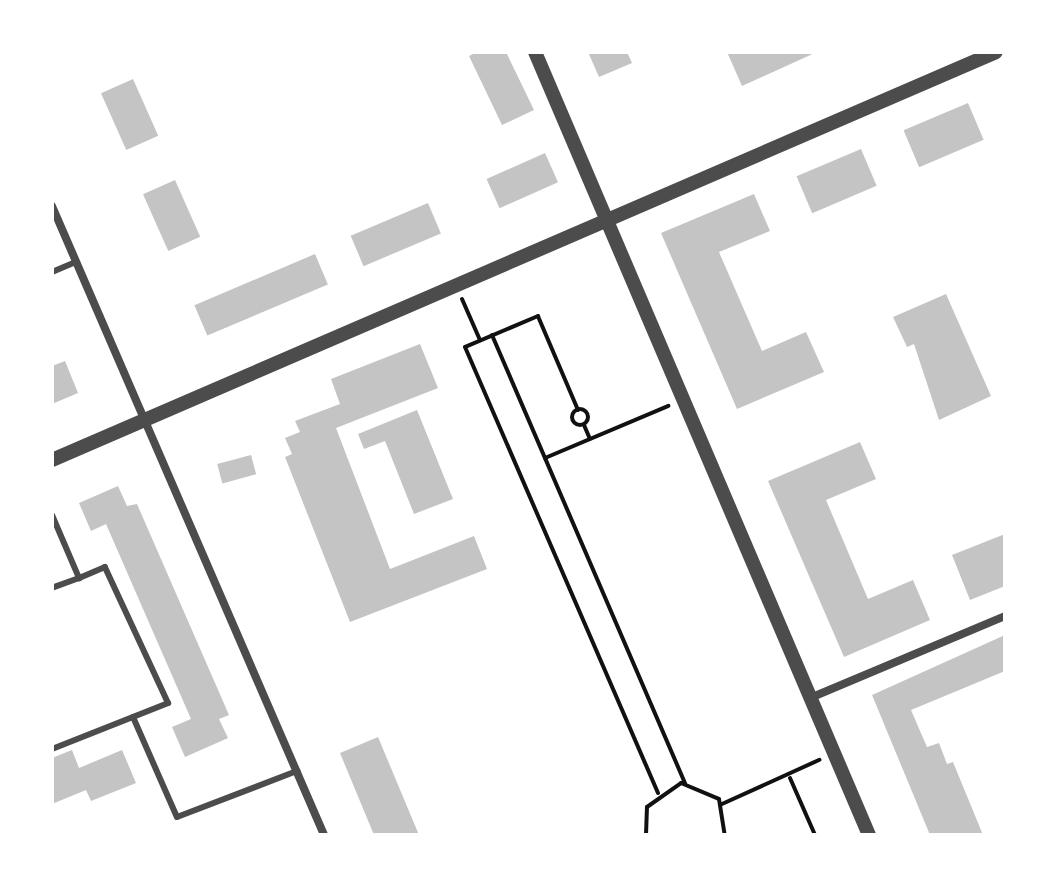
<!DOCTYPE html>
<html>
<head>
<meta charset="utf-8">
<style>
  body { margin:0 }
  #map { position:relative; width:1057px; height:887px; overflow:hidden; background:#fff; font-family:"Roboto Serif",serif }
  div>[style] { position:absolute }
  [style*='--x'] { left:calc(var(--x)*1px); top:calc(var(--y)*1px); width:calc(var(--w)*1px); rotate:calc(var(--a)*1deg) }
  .building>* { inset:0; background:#c4c4c4; transform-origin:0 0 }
  .path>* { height:4px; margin:-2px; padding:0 2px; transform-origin:2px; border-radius:2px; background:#111 }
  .path>.ring { margin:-2px; padding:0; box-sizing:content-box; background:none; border:4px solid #111; border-radius:50% }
  .service>* { height:6px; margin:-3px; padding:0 3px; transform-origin:3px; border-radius:3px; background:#4c4c4c }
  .minor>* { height:8px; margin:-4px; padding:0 4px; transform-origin:4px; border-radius:4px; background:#4c4c4c }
  .tertiary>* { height:14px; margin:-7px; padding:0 7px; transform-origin:7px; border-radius:7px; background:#4c4c4c }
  span { translate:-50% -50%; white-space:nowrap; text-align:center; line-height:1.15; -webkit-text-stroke:8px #fff; paint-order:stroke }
  .frame { position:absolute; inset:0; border:54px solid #fff; pointer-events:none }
</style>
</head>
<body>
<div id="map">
  <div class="building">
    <i style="clip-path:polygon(477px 52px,506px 52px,534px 110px,502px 125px,469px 56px)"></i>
    <i style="clip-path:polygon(588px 52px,627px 52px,632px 63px,599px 77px)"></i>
    <i style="clip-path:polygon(727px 52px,817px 52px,742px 86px)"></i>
    <i style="left:133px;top:79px;width:62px;height:35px;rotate:66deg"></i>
    <i style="left:968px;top:103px;width:40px;height:70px;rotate:67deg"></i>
    <i style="left:861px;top:149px;width:40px;height:70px;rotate:67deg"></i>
    <i style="left:545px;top:153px;width:32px;height:64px;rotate:66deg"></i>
    <i style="left:175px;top:180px;width:62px;height:35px;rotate:66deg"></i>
    <i style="clip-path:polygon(754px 194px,770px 231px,719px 252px,762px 351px,806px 332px,824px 372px,737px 409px,661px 233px)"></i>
    <i style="left:428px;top:203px;width:33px;height:84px;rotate:67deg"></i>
    <i style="left:315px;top:254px;width:33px;height:131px;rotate:67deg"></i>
    <i style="clip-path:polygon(946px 294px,991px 396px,939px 420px,914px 344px,907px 347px,893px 317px)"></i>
    <i style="clip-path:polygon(420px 344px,438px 388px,336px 428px,390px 569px,474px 536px,487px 569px,350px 622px,285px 457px,292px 454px,285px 438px,300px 432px,295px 421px,340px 404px,331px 379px)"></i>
    <i style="clip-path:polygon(65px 361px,78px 393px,52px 404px,52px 366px)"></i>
    <i style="clip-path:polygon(417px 410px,453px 499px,414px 514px,385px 441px,364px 449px,358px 434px)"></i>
    <i style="clip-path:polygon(860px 442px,876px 479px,826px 500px,868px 599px,913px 580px,930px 620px,844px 657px,768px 481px)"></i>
    <i style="left:251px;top:455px;width:20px;height:35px;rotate:75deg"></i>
    <i style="clip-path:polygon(118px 486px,127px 506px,137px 504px,229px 715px,219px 719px,228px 738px,185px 757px,172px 727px,191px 719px,106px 524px,91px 531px,79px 503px)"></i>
    <i style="clip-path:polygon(1005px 534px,1005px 586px,970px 600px,952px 555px)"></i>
    <i style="clip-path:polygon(1005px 635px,1005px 671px,911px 710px,927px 747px,939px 743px,947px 764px,953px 762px,983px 835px,930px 835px,872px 695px)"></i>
    <i style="clip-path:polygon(378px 737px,419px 835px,374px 835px,340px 753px)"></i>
    <i style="clip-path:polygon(72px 750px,79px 768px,122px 750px,136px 783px,91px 801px,86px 790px,52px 804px,52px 758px)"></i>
  </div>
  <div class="path">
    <i style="--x:462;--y:299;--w:45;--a:66.3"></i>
    <i style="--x:492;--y:335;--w:488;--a:66.7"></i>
    <i class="ring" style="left:572px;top:409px;width:12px;height:12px"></i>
    <i style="--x:578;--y:410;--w:102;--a:-113.1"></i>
    <i style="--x:538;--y:316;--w:79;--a:157"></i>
    <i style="--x:465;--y:347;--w:486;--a:66.6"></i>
    <i style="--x:584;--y:425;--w:15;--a:67"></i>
    <i style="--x:545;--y:458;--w:134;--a:-22.9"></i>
    <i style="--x:790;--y:778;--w:62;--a:66.3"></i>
    <i style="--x:722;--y:804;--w:107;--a:-24.4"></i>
    <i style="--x:646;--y:835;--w:28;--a:-88"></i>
    <i style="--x:647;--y:807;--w:42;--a:-35.2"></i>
    <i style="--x:681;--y:783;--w:41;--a:22.8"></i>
    <i style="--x:719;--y:799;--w:36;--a:81"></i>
  </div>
  <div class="service">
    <i style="--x:52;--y:272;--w:25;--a:-23"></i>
    <i style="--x:52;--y:515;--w:69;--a:66.8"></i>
    <i style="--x:79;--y:578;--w:29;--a:160"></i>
    <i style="--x:133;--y:717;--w:109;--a:66.3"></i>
    <i style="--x:177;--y:817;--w:129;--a:-21"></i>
    <i style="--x:52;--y:749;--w:125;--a:-21.6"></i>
    <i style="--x:168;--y:703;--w:150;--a:-114.9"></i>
    <i style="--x:105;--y:567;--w:28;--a:157"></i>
  </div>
  <div class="minor">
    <i style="--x:52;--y:206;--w:685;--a:66.61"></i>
    <i style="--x:810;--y:698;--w:212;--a:-22.8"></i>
  </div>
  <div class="tertiary">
    <i style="--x:535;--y:52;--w:851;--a:66.9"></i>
    <i style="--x:52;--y:460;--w:1028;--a:-23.37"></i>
  </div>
  <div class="frame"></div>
</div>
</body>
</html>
